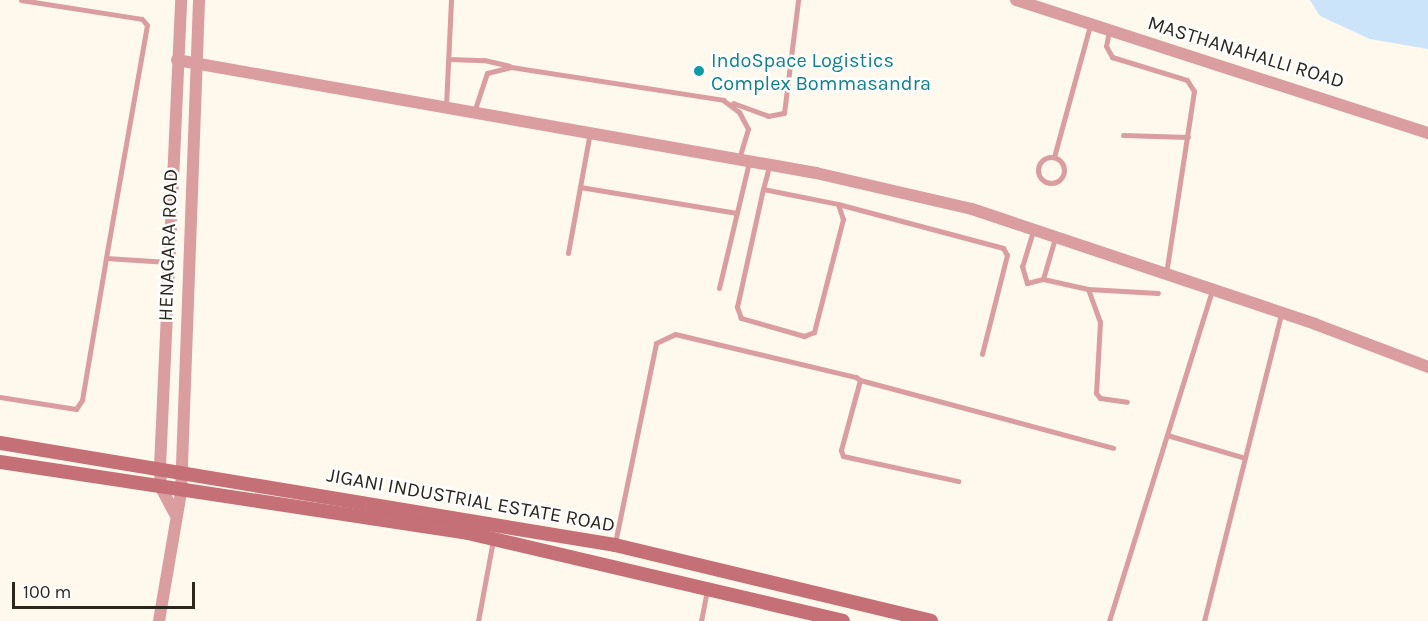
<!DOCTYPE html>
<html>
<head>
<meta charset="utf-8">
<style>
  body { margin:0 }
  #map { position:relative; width:1428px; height:621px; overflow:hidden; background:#fef8ed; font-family:Karla,sans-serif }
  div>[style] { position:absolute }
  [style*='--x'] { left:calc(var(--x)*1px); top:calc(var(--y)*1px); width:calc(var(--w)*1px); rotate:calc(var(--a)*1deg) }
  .water>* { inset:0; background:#cbe4fa }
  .service>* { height:5px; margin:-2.5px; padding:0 2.5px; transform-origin:2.5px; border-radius:2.5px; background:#da9da0 }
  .service>.ring { margin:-2.5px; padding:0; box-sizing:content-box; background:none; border:5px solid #da9da0; border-radius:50% }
  .tertiary>* { height:12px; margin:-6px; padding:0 6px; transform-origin:6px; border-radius:6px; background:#da9da0 }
  .secondary>* { height:14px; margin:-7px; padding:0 7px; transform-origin:7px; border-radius:7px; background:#c56f76 }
  .dots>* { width:16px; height:16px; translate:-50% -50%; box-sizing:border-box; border:3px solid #fff; border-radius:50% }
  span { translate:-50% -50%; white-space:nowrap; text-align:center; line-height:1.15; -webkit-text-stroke:5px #fff; paint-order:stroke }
  .street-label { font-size:20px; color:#2c271d }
  .culture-label { font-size:20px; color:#0d838f }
  .left { translate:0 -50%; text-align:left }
  .scale { position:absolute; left:12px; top:582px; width:183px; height:27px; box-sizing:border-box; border:3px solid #2c271d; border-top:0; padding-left:8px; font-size:18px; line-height:21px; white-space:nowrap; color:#2c271d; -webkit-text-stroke:4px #fff; paint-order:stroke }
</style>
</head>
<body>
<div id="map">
  <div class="water">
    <i style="clip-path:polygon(1310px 0,1428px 0,1428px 49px,1370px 39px,1320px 16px)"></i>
  </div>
  <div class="service">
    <i style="--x:21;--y:0;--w:122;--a:8.9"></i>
    <i style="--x:142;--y:19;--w:8;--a:50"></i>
    <i style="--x:147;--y:25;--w:237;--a:100"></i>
    <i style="--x:106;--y:258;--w:62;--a:3.7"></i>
    <i style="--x:1109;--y:31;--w:15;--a:101"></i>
    <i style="--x:1106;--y:46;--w:13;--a:61"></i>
    <i style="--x:1112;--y:57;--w:78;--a:17"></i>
    <i style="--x:1187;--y:80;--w:13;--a:58"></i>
    <i style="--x:1194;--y:91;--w:184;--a:98.7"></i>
    <i style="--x:449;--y:59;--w:35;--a:2"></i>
    <i style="--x:484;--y:60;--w:26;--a:13"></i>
    <i style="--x:733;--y:103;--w:37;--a:20"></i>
    <i style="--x:768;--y:116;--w:16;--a:-11"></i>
    <i style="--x:784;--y:113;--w:114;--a:-82.9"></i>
    <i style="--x:446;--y:106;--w:106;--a:-87.3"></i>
    <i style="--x:474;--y:112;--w:41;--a:-71.6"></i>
    <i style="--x:487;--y:73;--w:25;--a:-14"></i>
    <i style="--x:511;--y:67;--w:215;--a:8.8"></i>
    <i style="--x:723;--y:100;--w:20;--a:37"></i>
    <i style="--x:739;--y:112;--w:19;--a:62"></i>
    <i style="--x:748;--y:129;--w:30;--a:107"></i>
    <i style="--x:1123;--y:135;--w:65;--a:1.8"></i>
    <i style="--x:1054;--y:157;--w:137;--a:-74.7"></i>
    <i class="ring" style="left:1038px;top:157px;width:21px;height:21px"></i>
    <i style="--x:580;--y:187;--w:159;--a:9.4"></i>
    <i style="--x:763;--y:189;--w:76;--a:11.3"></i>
    <i style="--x:838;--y:204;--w:16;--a:72"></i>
    <i style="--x:843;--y:219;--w:117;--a:104.4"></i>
    <i style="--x:814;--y:332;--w:11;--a:158"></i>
    <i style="--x:804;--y:336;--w:66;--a:-164.1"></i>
    <i style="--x:741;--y:318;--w:12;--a:-110"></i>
    <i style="--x:737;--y:307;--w:121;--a:-77.6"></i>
    <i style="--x:763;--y:189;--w:16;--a:-75"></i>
    <i style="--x:767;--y:174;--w:8;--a:-76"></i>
    <i style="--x:838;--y:204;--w:171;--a:14.9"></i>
    <i style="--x:1003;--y:248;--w:8;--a:60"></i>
    <i style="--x:1007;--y:255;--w:102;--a:104.2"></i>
    <i style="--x:1033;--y:231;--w:37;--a:107"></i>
    <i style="--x:1022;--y:266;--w:18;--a:74"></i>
    <i style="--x:1027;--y:283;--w:16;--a:-14"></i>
    <i style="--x:1043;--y:279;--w:43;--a:-73.7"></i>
    <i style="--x:568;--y:253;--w:123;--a:-79.7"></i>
    <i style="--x:1043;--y:279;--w:46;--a:12.5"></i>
    <i style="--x:1088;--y:289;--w:35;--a:70"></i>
    <i style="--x:1100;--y:322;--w:71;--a:93.2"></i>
    <i style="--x:1096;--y:393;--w:6;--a:51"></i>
    <i style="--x:1100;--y:398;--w:27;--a:8"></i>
    <i style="--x:719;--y:288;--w:130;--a:-76.6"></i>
    <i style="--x:1088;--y:289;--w:70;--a:3.3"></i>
    <i style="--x:860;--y:380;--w:262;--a:15"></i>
    <i style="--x:0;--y:397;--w:77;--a:9"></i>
    <i style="--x:76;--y:409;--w:11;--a:-56"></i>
    <i style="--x:82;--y:400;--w:144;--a:-80.4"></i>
    <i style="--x:1167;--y:435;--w:81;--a:16.4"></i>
    <i style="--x:615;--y:543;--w:204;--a:-78.4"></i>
    <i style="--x:656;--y:343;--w:21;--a:-25"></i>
    <i style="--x:675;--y:334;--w:186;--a:13.4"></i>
    <i style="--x:856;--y:377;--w:5;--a:37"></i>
    <i style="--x:860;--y:380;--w:73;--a:105.2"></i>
    <i style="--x:841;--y:450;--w:6;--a:72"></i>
    <i style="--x:843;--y:456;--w:118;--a:12.3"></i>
    <i style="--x:478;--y:621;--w:82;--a:-79.5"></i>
    <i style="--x:701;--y:621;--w:31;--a:-79"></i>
    <i style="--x:1109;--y:621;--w:347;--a:-72.7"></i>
    <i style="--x:1204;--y:621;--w:317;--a:-75.9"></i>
  </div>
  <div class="tertiary">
    <i style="--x:1016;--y:0;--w:433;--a:17.9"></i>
    <i style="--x:177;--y:60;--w:649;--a:10.03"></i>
    <i style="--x:816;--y:173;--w:160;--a:13"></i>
    <i style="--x:972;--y:209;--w:362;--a:18.5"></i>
    <i style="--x:1315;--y:324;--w:121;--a:20.8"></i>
    <i style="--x:175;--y:514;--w:30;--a:-118"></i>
    <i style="--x:161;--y:488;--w:21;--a:-93"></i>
    <i style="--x:160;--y:467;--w:467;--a:-87.4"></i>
    <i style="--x:159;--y:621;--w:131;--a:-80.3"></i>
    <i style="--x:181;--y:492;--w:492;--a:-87.9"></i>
  </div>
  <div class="secondary">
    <i style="--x:0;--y:443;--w:623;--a:9.42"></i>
    <i style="--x:615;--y:545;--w:325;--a:13.5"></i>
    <i style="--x:0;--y:462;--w:473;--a:8.6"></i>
    <i style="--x:468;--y:533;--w:385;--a:13.2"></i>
  </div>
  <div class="dots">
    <i style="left:699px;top:71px;background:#0f9aa8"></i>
  </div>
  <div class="street-label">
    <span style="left:1246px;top:52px;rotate:17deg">MASTHANAHALLI ROAD</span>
    <span style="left:168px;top:245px;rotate:-88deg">HENAGARA ROAD</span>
    <span style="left:471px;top:500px;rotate:10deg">JIGANI INDUSTRIAL ESTATE ROAD</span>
  </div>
  <div class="culture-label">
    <span class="left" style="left:711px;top:72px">IndoSpace Logistics<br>Complex Bommasandra</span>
  </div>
  <div class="scale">100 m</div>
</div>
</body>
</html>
